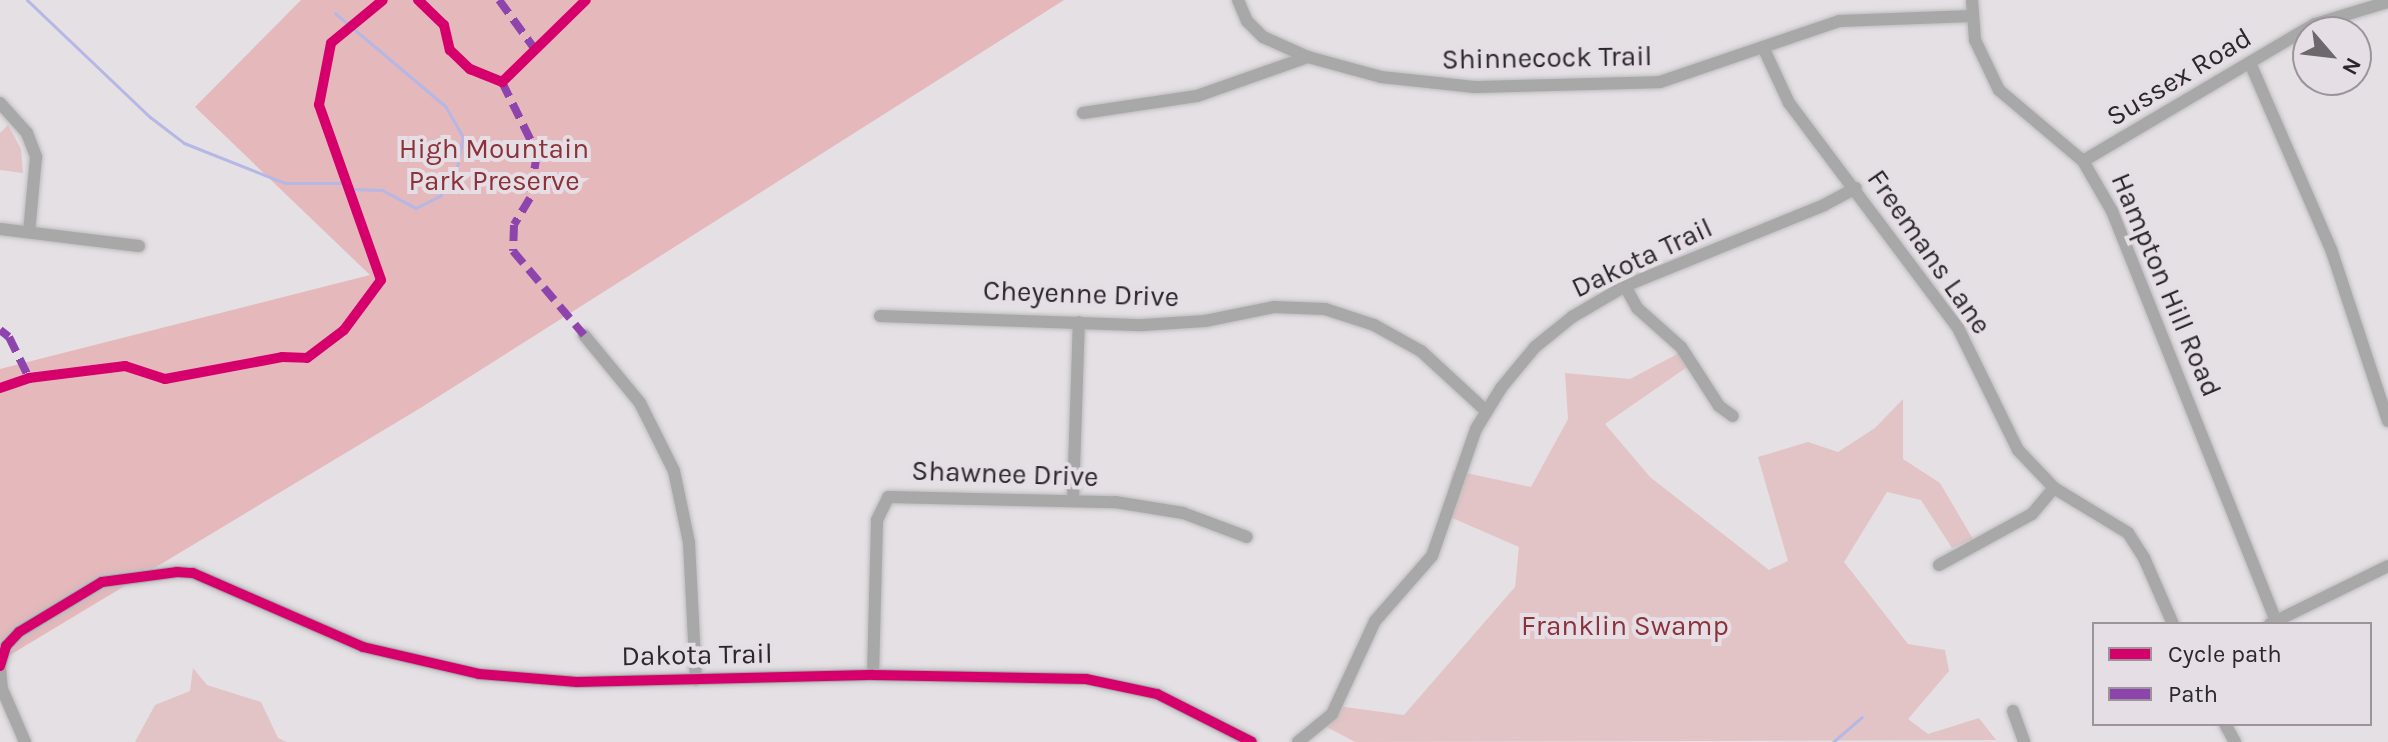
<!DOCTYPE html>
<html>
<head>
<meta charset="utf-8">
<style>
  body { margin:0 }
  #map { position:relative; width:2388px; height:742px; overflow:hidden; background:#e4e0e4; font-family:Karla,sans-serif }
  div>[style] { position:absolute }
  [style*='--x'] { left:calc(var(--x)*1px); top:calc(var(--y)*1px); width:calc(var(--w)*1px); rotate:calc(var(--a)*1deg) }
  .green>* { inset:0; background:#e3c4c6 }
  .forest>* { inset:0; background:#e5b8bb }
  .stream>* { height:3px; margin:-1.5px; padding:0 1.5px; transform-origin:1.5px; border-radius:1.5px; background:#b5b7e5 }
  .roads { filter:drop-shadow(0 0 2px #bebcbe) drop-shadow(0 0 2px #bebcbe) }
  .minor>* { height:12px; margin:-6px; padding:0 6px; transform-origin:6px; border-radius:6px; background:#a8a8a9 }
  .quiet>* { height:8px; margin-top:-4px; transform-origin:0; background:repeating-linear-gradient(90deg,#8e44ad 0 16px,transparent 0 24px) }
  .cycleway>* { height:10px; margin:-5px; padding:0 5px; transform-origin:5px; border-radius:5px; background:#d6006c }
  span { translate:-50% -50%; white-space:nowrap; text-align:center; line-height:1.15; -webkit-text-stroke:8px #e6dee5; paint-order:stroke }
  .street-label { font-size:28px; color:#2b282a }
  .park-label { font-size:28px; color:#8c323a }
  .legend { position:absolute; left:2092px; top:622px; width:280px; height:104px; box-sizing:border-box; background:#e6dee5; border:2px solid #9b959a; margin:0; padding:10px 14px; list-style:none; font-size:24px; color:#2b282a }
  .legend li { display:flex; align-items:center; gap:16px; height:40px }
  .legend b { width:40px; border:2px solid #9b959a }
  .north { position:absolute; left:2292px; top:16px; width:80px; height:80px; box-sizing:border-box; background:#e6dee5; border:2px solid #9b959a; border-radius:50%; rotate:118deg; font-size:22px; font-weight:700; line-height:32px; text-align:center; color:#2b282a }
  .north::after { content:''; display:block; margin:auto; width:28px; height:36px; background:#6c686b; clip-path:polygon(50% 0,100% 100%,50% 72%,0 100%) }
</style>
</head>
<body>
<div id="map">
  <div class="green">
    <i style="clip-path:polygon(8px 125px,21px 149px,23px 173px,0 170px,0 133px)"></i>
    <i style="clip-path:polygon(1681px 352px,1690px 365px,1605px 424px,1650px 477px,1769px 570px,1788px 561px,1758px 457px,1808px 442px,1838px 452px,1875px 428px,1903px 399px,1903px 459px,1940px 483px,1973px 539px,1952px 548px,1921px 500px,1887px 492px,1844px 562px,1908px 644px,1945px 650px,1949px 671px,1908px 719px,1928px 734px,1979px 718px,1996px 740px,1355px 742px,1323px 725px,1330px 705px,1404px 715px,1515px 587px,1519px 547px,1443px 514px,1453px 470px,1531px 487px,1568px 419px,1565px 373px,1630px 379px)"></i>
    <i style="clip-path:polygon(193px 668px,207px 685px,261px 702px,278px 738px,287px 742px,135px 742px,155px 705px,190px 691px)"></i>
  </div>
  <div class="forest">
    <i style="clip-path:polygon(301px 0,1064px 0,422px 407px,0 661px,0 369px,370px 275px,195px 107px)"></i>
  </div>
  <div class="stream">
    <i style="--x:27;--y:0;--w:170;--a:43.6"></i>
    <i style="--x:150;--y:117;--w:43;--a:37.4"></i>
    <i style="--x:184;--y:143;--w:109;--a:21.6"></i>
    <i style="--x:285;--y:183;--w:60;--a:0"></i>
    <i style="--x:345;--y:183;--w:10;--a:37"></i>
    <i style="--x:353;--y:189;--w:29;--a:2"></i>
    <i style="--x:382;--y:190;--w:38;--a:28"></i>
    <i style="--x:416;--y:208;--w:27;--a:-27"></i>
    <i style="--x:440;--y:196;--w:29;--a:-56"></i>
    <i style="--x:456;--y:172;--w:36;--a:-79"></i>
    <i style="--x:463;--y:137;--w:36;--a:-120"></i>
    <i style="--x:445;--y:106;--w:144;--a:-139.8"></i>
    <i style="--x:1833;--y:742;--w:38;--a:-41"></i>
  </div>
  <div class="roads">
    <div class="minor">
      <i style="--x:1238;--y:0;--w:23;--a:67"></i>
      <i style="--x:1247;--y:21;--w:23;--a:45"></i>
      <i style="--x:1263;--y:37;--w:49;--a:24"></i>
      <i style="--x:1308;--y:57;--w:76;--a:15.3"></i>
      <i style="--x:1381;--y:77;--w:94;--a:6.1"></i>
      <i style="--x:1474;--y:87;--w:186;--a:-1.5"></i>
      <i style="--x:1660;--y:82;--w:189;--a:-18.8"></i>
      <i style="--x:1839;--y:21;--w:133;--a:-2.2"></i>
      <i style="--x:1972;--y:0;--w:40;--a:85.7"></i>
      <i style="--x:1975;--y:40;--w:55;--a:64.4"></i>
      <i style="--x:1999;--y:90;--w:110;--a:40.2"></i>
      <i style="--x:2083;--y:161;--w:58;--a:59.9"></i>
      <i style="--x:2112;--y:211;--w:442;--a:68.2"></i>
      <i style="--x:1763;--y:47;--w:62;--a:65.1"></i>
      <i style="--x:1789;--y:103;--w:281;--a:53.1"></i>
      <i style="--x:1958;--y:328;--w:136;--a:63.8"></i>
      <i style="--x:2018;--y:450;--w:52;--a:46.5"></i>
      <i style="--x:2054;--y:488;--w:87;--a:31.3"></i>
      <i style="--x:2128;--y:533;--w:30;--a:57"></i>
      <i style="--x:2144;--y:558;--w:72;--a:66.3"></i>
      <i style="--x:2250;--y:63;--w:206;--a:66.5"></i>
      <i style="--x:2332;--y:252;--w:178;--a:71.7"></i>
      <i style="--x:0;--y:103;--w:40;--a:48"></i>
      <i style="--x:27;--y:133;--w:26;--a:69"></i>
      <i style="--x:36;--y:157;--w:75;--a:95.3"></i>
      <i style="--x:1083;--y:113;--w:115;--a:-8.5"></i>
      <i style="--x:1197;--y:96;--w:118;--a:-19.4"></i>
      <i style="--x:2083;--y:161;--w:269;--a:-30.6"></i>
      <i style="--x:2315;--y:24;--w:76;--a:-16.8"></i>
      <i style="--x:0;--y:229;--w:140;--a:7"></i>
      <i style="--x:1625;--y:286;--w:25;--a:61"></i>
      <i style="--x:1637;--y:308;--w:59;--a:41.6"></i>
      <i style="--x:1681;--y:347;--w:70;--a:57.2"></i>
      <i style="--x:1719;--y:406;--w:17;--a:36"></i>
      <i style="--x:880;--y:316;--w:263;--a:2"></i>
      <i style="--x:1143;--y:325;--w:62;--a:-3.7"></i>
      <i style="--x:1205;--y:321;--w:70;--a:-11.5"></i>
      <i style="--x:1274;--y:307;--w:51;--a:2.2"></i>
      <i style="--x:1325;--y:309;--w:52;--a:18.1"></i>
      <i style="--x:1374;--y:325;--w:54;--a:29"></i>
      <i style="--x:1421;--y:351;--w:88;--a:42.7"></i>
      <i style="--x:584;--y:335;--w:88;--a:50.5"></i>
      <i style="--x:640;--y:403;--w:76;--a:63.4"></i>
      <i style="--x:674;--y:471;--w:73;--a:78.1"></i>
      <i style="--x:689;--y:542;--w:138;--a:87.1"></i>
      <i style="--x:1073;--y:499;--w:177;--a:-88.1"></i>
      <i style="--x:1939;--y:565;--w:106;--a:-28.7"></i>
      <i style="--x:2032;--y:514;--w:34;--a:-50"></i>
      <i style="--x:2270;--y:624;--w:131;--a:-26.2"></i>
      <i style="--x:0;--y:666;--w:21;--a:-73"></i>
      <i style="--x:6;--y:646;--w:19;--a:-47"></i>
      <i style="--x:19;--y:632;--w:97;--a:-31.1"></i>
      <i style="--x:102;--y:582;--w:76;--a:-7.6"></i>
      <i style="--x:177;--y:572;--w:16;--a:4"></i>
      <i style="--x:193;--y:573;--w:185;--a:23.5"></i>
      <i style="--x:363;--y:647;--w:119;--a:13.1"></i>
      <i style="--x:479;--y:674;--w:98;--a:4.7"></i>
      <i style="--x:577;--y:682;--w:296;--a:-1.4"></i>
      <i style="--x:873;--y:675;--w:213;--a:1.1"></i>
      <i style="--x:1086;--y:679;--w:73;--a:11.9"></i>
      <i style="--x:1157;--y:694;--w:106;--a:26.8"></i>
      <i style="--x:0;--y:668;--w:21;--a:85"></i>
      <i style="--x:2;--y:689;--w:58;--a:66.5"></i>
      <i style="--x:873;--y:675;--w:155;--a:-88.5"></i>
      <i style="--x:877;--y:520;--w:25;--a:-64"></i>
      <i style="--x:888;--y:497;--w:227;--a:1.3"></i>
      <i style="--x:1115;--y:502;--w:69;--a:9.2"></i>
      <i style="--x:1183;--y:513;--w:68;--a:20.6"></i>
      <i style="--x:2013;--y:711;--w:33;--a:70"></i>
      <i style="--x:2225;--y:724;--w:21;--a:61"></i>
      <i style="--x:1298;--y:742;--w:44;--a:-39.5"></i>
      <i style="--x:1332;--y:714;--w:102;--a:-65.2"></i>
      <i style="--x:1375;--y:621;--w:86;--a:-48.8"></i>
      <i style="--x:1432;--y:556;--w:134;--a:-70.9"></i>
      <i style="--x:1476;--y:429;--w:48;--a:-58.6"></i>
      <i style="--x:1501;--y:388;--w:53;--a:-50.3"></i>
      <i style="--x:1535;--y:347;--w:48;--a:-39"></i>
      <i style="--x:1572;--y:317;--w:61;--a:-30.3"></i>
      <i style="--x:1625;--y:286;--w:215;--a:-22.1"></i>
      <i style="--x:1824;--y:205;--w:36;--a:-28"></i>
    </div>
  </div>
  <div class="quiet">
    <i style="--x:499;--y:0;--w:59;--a:53.9"></i>
    <i style="--x:502;--y:82;--w:79;--a:63.8"></i>
    <i style="--x:537;--y:153;--w:46;--a:98.8"></i>
    <i style="--x:530;--y:198;--w:31;--a:121"></i>
    <i style="--x:514;--y:225;--w:26;--a:92"></i>
    <i style="--x:513;--y:251;--w:110;--a:49.8"></i>
    <i style="--x:0;--y:330;--w:11;--a:38"></i>
    <i style="--x:9;--y:337;--w:46;--a:64"></i>
  </div>
  <div class="cycleway">
    <i style="--x:418;--y:0;--w:36;--a:44"></i>
    <i style="--x:444;--y:25;--w:26;--a:77"></i>
    <i style="--x:450;--y:50;--w:28;--a:44"></i>
    <i style="--x:470;--y:69;--w:35;--a:22"></i>
    <i style="--x:502;--y:82;--w:117;--a:-44.3"></i>
    <i style="--x:0;--y:388;--w:31;--a:-19"></i>
    <i style="--x:29;--y:378;--w:97;--a:-7.1"></i>
    <i style="--x:125;--y:366;--w:42;--a:18"></i>
    <i style="--x:165;--y:379;--w:119;--a:-10.6"></i>
    <i style="--x:282;--y:357;--w:25;--a:2"></i>
    <i style="--x:307;--y:358;--w:46;--a:-37.1"></i>
    <i style="--x:344;--y:330;--w:62;--a:-53.5"></i>
    <i style="--x:381;--y:280;--w:186;--a:-109.5"></i>
    <i style="--x:319;--y:105;--w:63;--a:-79"></i>
    <i style="--x:331;--y:43;--w:67;--a:-39.6"></i>
    <i style="--x:0;--y:666;--w:21;--a:-73"></i>
    <i style="--x:6;--y:646;--w:19;--a:-47"></i>
    <i style="--x:19;--y:632;--w:97;--a:-31.1"></i>
    <i style="--x:102;--y:582;--w:76;--a:-7.6"></i>
    <i style="--x:177;--y:572;--w:16;--a:4"></i>
    <i style="--x:193;--y:573;--w:185;--a:23.5"></i>
    <i style="--x:363;--y:647;--w:119;--a:13.1"></i>
    <i style="--x:479;--y:674;--w:98;--a:4.7"></i>
    <i style="--x:577;--y:682;--w:296;--a:-1.4"></i>
    <i style="--x:873;--y:675;--w:213;--a:1.1"></i>
    <i style="--x:1086;--y:679;--w:73;--a:11.9"></i>
    <i style="--x:1157;--y:694;--w:106;--a:26.8"></i>
  </div>
  <div class="street-label">
    <span style="left:1547px;top:58px;rotate:-1deg">Shinnecock Trail</span>
    <span style="left:2179px;top:77px;rotate:-31deg">Sussex Road</span>
    <span style="left:1929px;top:252px;rotate:55deg">Freemans Lane</span>
    <span style="left:1642px;top:258px;rotate:-25deg">Dakota Trail</span>
    <span style="left:2166px;top:285px;rotate:67deg">Hampton Hill Road</span>
    <span style="left:1081px;top:294px;rotate:2deg">Cheyenne Drive</span>
    <span style="left:1005px;top:474px;rotate:2deg">Shawnee Drive</span>
    <span style="left:697px;top:655px;rotate:-1deg">Dakota Trail</span>
  </div>
  <div class="park-label">
    <span style="left:494px;top:165px">High Mountain<br>Park Preserve</span>
    <span style="left:1625px;top:626px">Franklin Swamp</span>
  </div>
  <ul class="legend">
  <li><b style="height:10px;background:#d6006c"></b>Cycle path</li>
  <li><b style="height:10px;background:#8e44ad"></b>Path</li>
  </ul>
  <div class="north">N</div>
</div>
</body>
</html>
